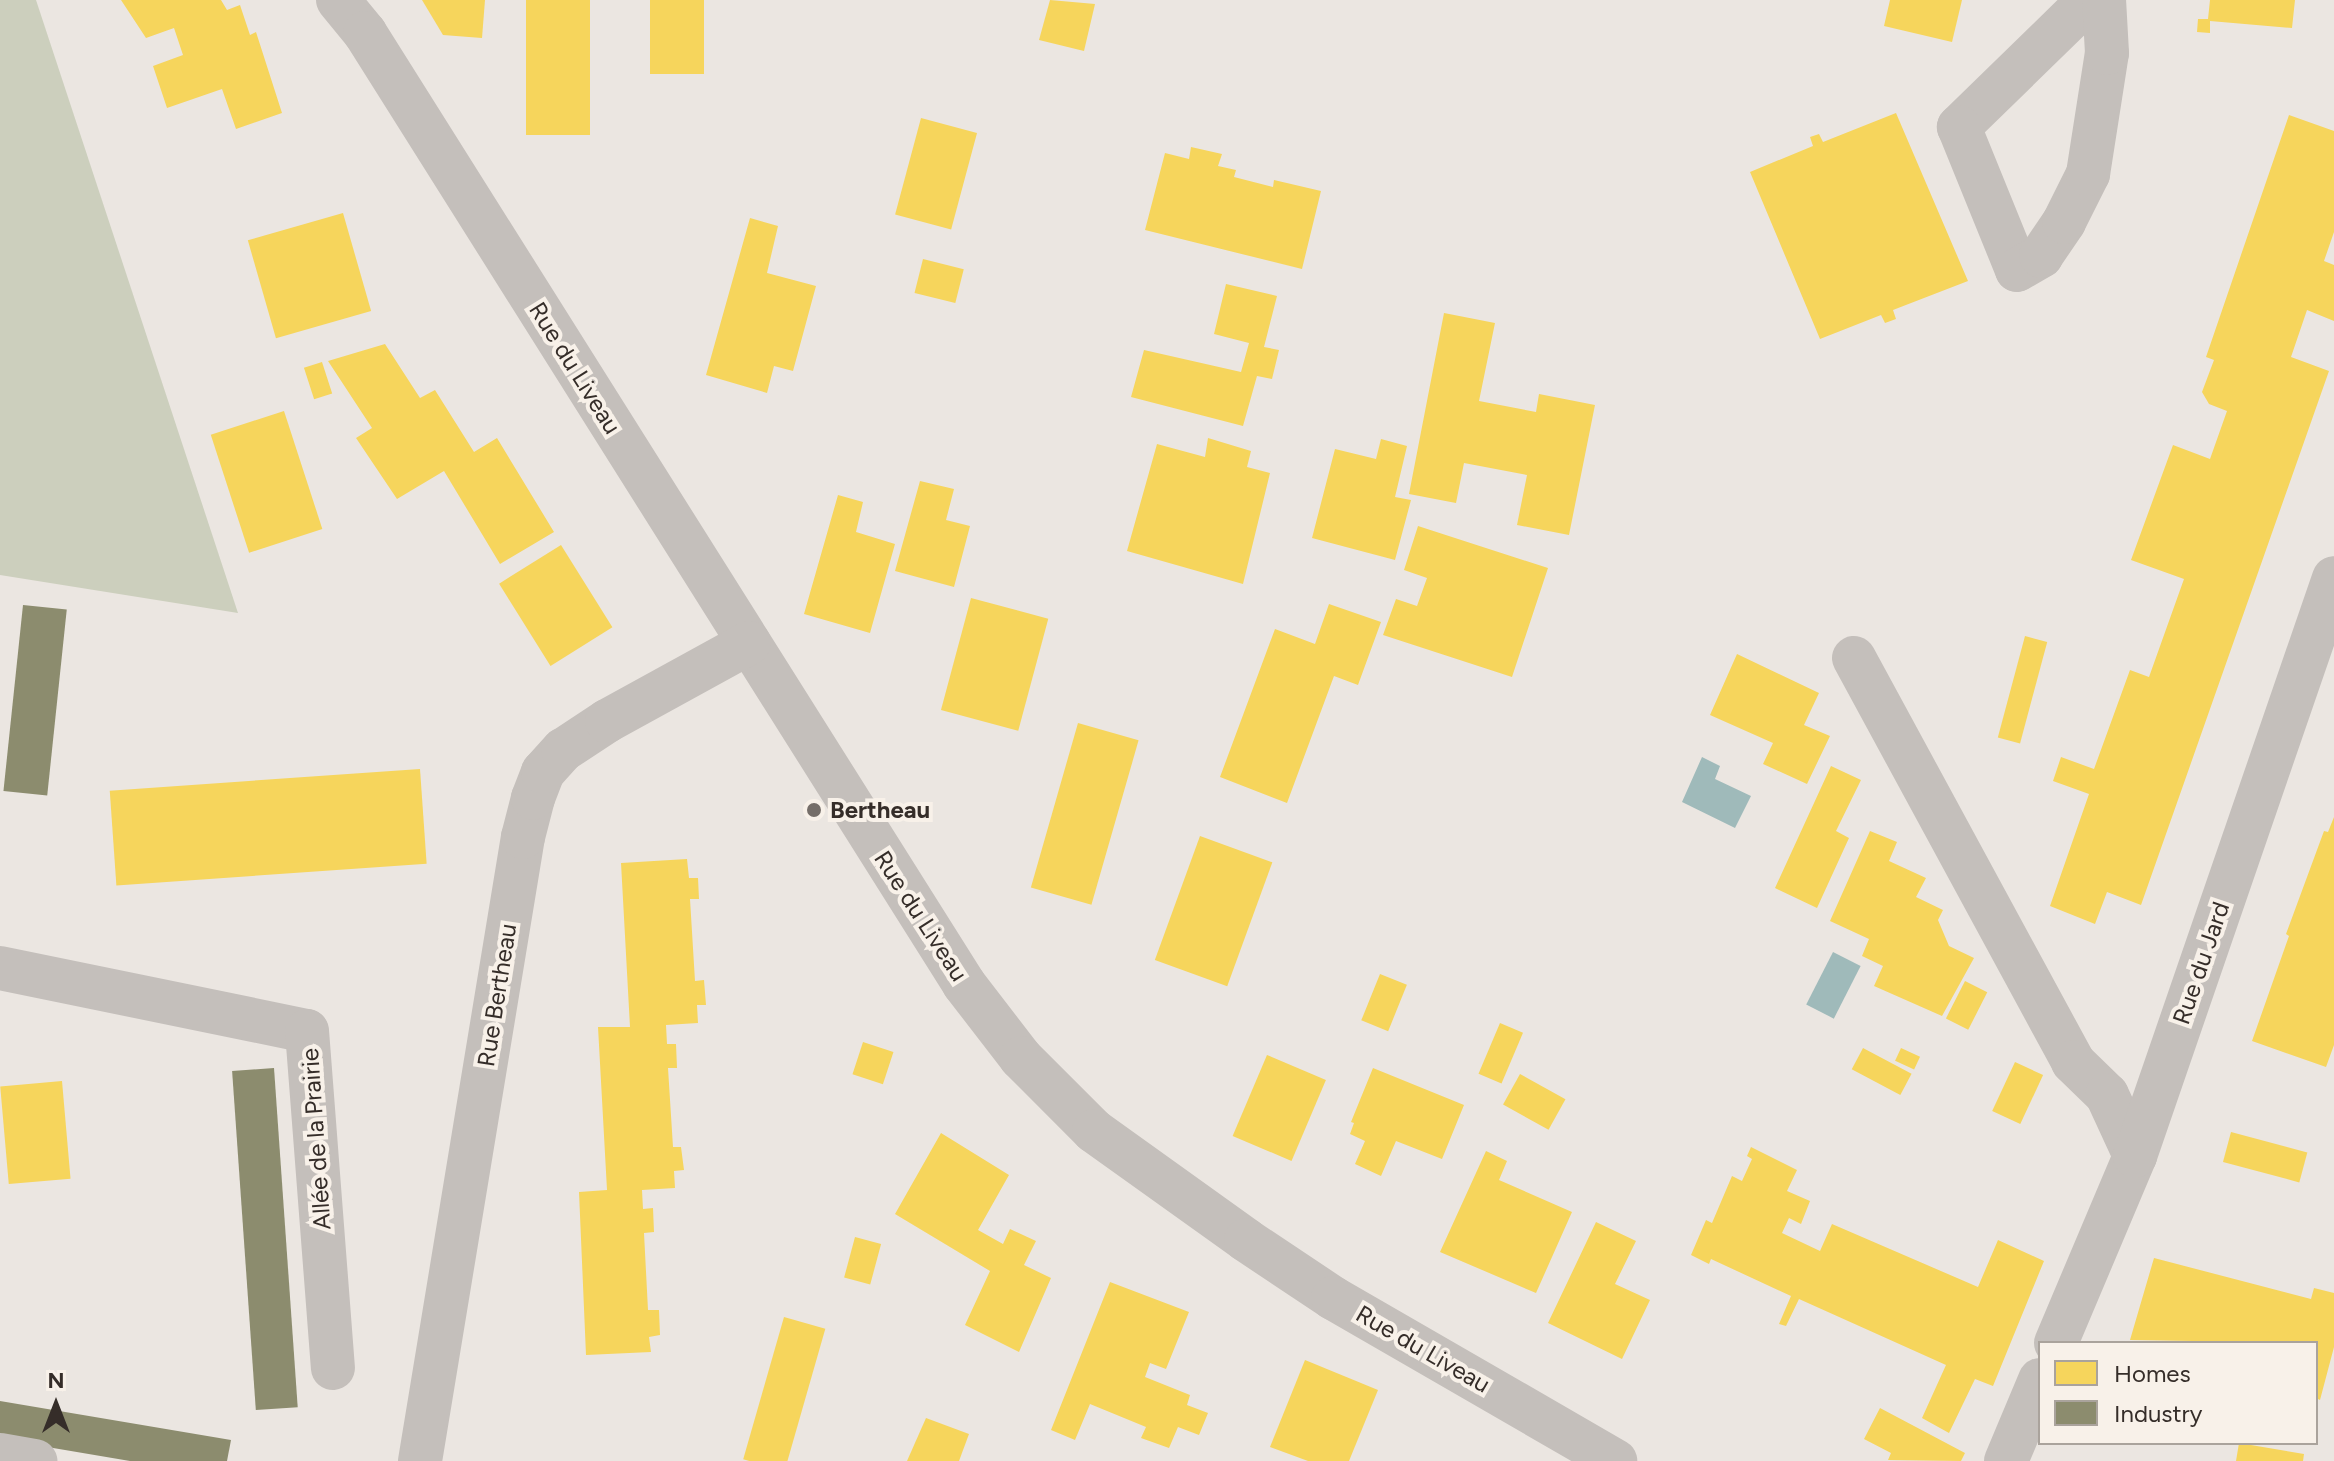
<!DOCTYPE html>
<html>
<head>
<meta charset="utf-8">
<style>
  body { margin:0 }
  #map { position:relative; width:2334px; height:1461px; overflow:hidden; background:#ebe6e1; font-family:Figtree,sans-serif }
  div>[style] { position:absolute }
  [style*='--x'] { left:calc(var(--x)*1px); top:calc(var(--y)*1px); width:calc(var(--w)*1px); rotate:calc(var(--a)*1deg) }
  .green>* { inset:0; background:#cccfbd }
  .water>* { inset:0; background:#9fbaba; transform-origin:0 0 }
  .homes>* { inset:0; background:#f6d55c; transform-origin:0 0 }
  .industry>* { inset:0; background:#8c8c6e; transform-origin:0 0 }
  .minor>* { height:44px; margin:-22px; padding:0 22px; transform-origin:22px; border-radius:22px; background:#c4bfbb }
  .dots>* { width:22px; height:22px; translate:-50% -50%; box-sizing:border-box; border:4px solid #f8f1e9; border-radius:50% }
  span { translate:-50% -50%; white-space:nowrap; text-align:center; line-height:1.15; -webkit-text-stroke:8px #f8f1e9; paint-order:stroke }
  .street-label { font-size:24px; color:#352d29 }
  .poi-label { font-size:24px; color:#352d29; font-weight:700 }
  .left { translate:0 -50%; text-align:left }
  .legend { position:absolute; left:2038px; top:1341px; width:280px; height:104px; box-sizing:border-box; background:#f8f1e9; border:2px solid #aaa39c; margin:0; padding:10px 14px; list-style:none; font-size:24px; color:#352d29 }
  .legend li { display:flex; align-items:center; gap:16px; height:40px }
  .legend b { width:40px; border:2px solid #aaa39c }
  .north { position:absolute; left:16px; top:1365px; width:80px; height:80px; -webkit-text-stroke:6px #f8f1e9; paint-order:stroke; rotate:0deg; font-size:22px; font-weight:700; line-height:32px; text-align:center; color:#352d29 }
  .north::after { content:''; display:block; margin:auto; width:28px; height:36px; background:#352d29; clip-path:polygon(50% 0,100% 100%,50% 72%,0 100%) }
</style>
</head>
<body>
<div id="map">
  <div class="green">
    <i style="clip-path:polygon(0 0,36px 0,238px 613px,0 575px)"></i>
  </div>
  <div class="water">
    <i style="clip-path:polygon(1702px 757px,1720px 766px,1715px 779px,1751px 796px,1735px 828px,1682px 802px)"></i>
    <i style="left:1833px;top:952px;width:31px;height:59px;rotate:27deg"></i>
  </div>
  <div class="homes">
    <i style="clip-path:polygon(121px 0,221px 0,227px 10px,240px 5px,250px 35px,256px 32px,282px 113px,236px 129px,222px 89px,167px 108px,153px 66px,183px 55px,174px 28px,146px 38px)"></i>
    <i style="clip-path:polygon(422px 0,485px 0,482px 38px,443px 35px)"></i>
    <i style="left:526px;top:0;width:64px;height:135px"></i>
    <i style="left:650px;top:0;width:54px;height:74px"></i>
    <i style="clip-path:polygon(1050px 0,1095px 4px,1084px 51px,1039px 40px)"></i>
    <i style="clip-path:polygon(1890px 0,1962px 0,1952px 42px,1884px 26px)"></i>
    <i style="clip-path:polygon(2210px 0,2295px 0,2292px 28px,2210px 21px,2210px 33px,2197px 32px,2198px 19px,2208px 19px)"></i>
    <i style="clip-path:polygon(1896px 113px,1968px 281px,1893px 310px,1896px 319px,1885px 323px,1881px 315px,1820px 339px,1750px 172px,1813px 146px,1810px 137px,1819px 134px,1823px 142px)"></i>
    <i style="clip-path:polygon(2289px 115px,2334px 131px,2334px 232px,2324px 261px,2334px 265px,2334px 321px,2307px 310px,2291px 357px,2329px 371px,2141px 905px,2107px 892px,2095px 924px,2050px 906px,2089px 794px,2053px 781px,2061px 757px,2094px 769px,2130px 670px,2149px 677px,2184px 579px,2131px 560px,2173px 445px,2210px 459px,2227px 411px,2209px 404px,2202px 392px,2214px 360px,2206px 357px)"></i>
    <i style="left:921px;top:118px;width:58px;height:100px;rotate:15deg"></i>
    <i style="clip-path:polygon(1191px 147px,1222px 154px,1218px 166px,1236px 170px,1234px 177px,1273px 187px,1274px 180px,1321px 191px,1302px 269px,1145px 230px,1165px 153px,1189px 159px)"></i>
    <i style="left:343px;top:213px;width:102px;height:99px;rotate:74deg"></i>
    <i style="clip-path:polygon(750px 218px,778px 226px,767px 273px,816px 286px,793px 371px,774px 366px,767px 393px,706px 375px)"></i>
    <i style="left:923px;top:259px;width:42px;height:35px;rotate:14deg"></i>
    <i style="clip-path:polygon(1226px 284px,1277px 296px,1264px 347px,1279px 350px,1272px 379px,1257px 376px,1243px 426px,1131px 397px,1144px 350px,1241px 372px,1249px 343px,1214px 334px)"></i>
    <i style="clip-path:polygon(1444px 313px,1495px 323px,1479px 401px,1536px 412px,1539px 394px,1595px 405px,1569px 535px,1517px 525px,1527px 475px,1464px 463px,1456px 503px,1409px 494px)"></i>
    <i style="clip-path:polygon(385px 344px,420px 398px,435px 390px,474px 452px,497px 438px,554px 532px,500px 564px,444px 471px,397px 499px,356px 438px,372px 428px,328px 361px)"></i>
    <i style="left:322px;top:362px;width:33px;height:19px;rotate:72deg"></i>
    <i style="left:284px;top:411px;width:124px;height:77px;rotate:72deg"></i>
    <i style="clip-path:polygon(1208px 438px,1251px 451px,1247px 467px,1270px 473px,1243px 584px,1127px 551px,1157px 444px,1205px 457px)"></i>
    <i style="clip-path:polygon(1381px 439px,1407px 446px,1395px 497px,1411px 500px,1395px 560px,1312px 538px,1335px 449px,1376px 459px)"></i>
    <i style="clip-path:polygon(920px 481px,954px 489px,946px 520px,970px 526px,954px 587px,895px 571px)"></i>
    <i style="clip-path:polygon(838px 495px,863px 502px,856px 532px,895px 544px,870px 633px,804px 614px)"></i>
    <i style="clip-path:polygon(1418px 526px,1548px 568px,1512px 677px,1383px 635px,1396px 599px,1417px 606px,1427px 578px,1404px 570px)"></i>
    <i style="left:561px;top:545px;width:97px;height:73px;rotate:58deg"></i>
    <i style="left:971px;top:598px;width:80px;height:116px;rotate:15deg"></i>
    <i style="clip-path:polygon(1329px 604px,1381px 622px,1358px 685px,1334px 676px,1287px 803px,1220px 777px,1275px 629px,1315px 644px)"></i>
    <i style="left:2025px;top:636px;width:23px;height:105px;rotate:15deg"></i>
    <i style="clip-path:polygon(1737px 654px,1819px 693px,1804px 725px,1830px 736px,1807px 784px,1763px 764px,1773px 743px,1710px 715px)"></i>
    <i style="left:1078px;top:723px;width:63px;height:171px;rotate:16deg"></i>
    <i style="clip-path:polygon(1831px 766px,1861px 780px,1836px 831px,1849px 838px,1817px 908px,1775px 888px)"></i>
    <i style="left:420px;top:769px;width:95px;height:311px;rotate:86deg"></i>
    <i style="clip-path:polygon(2334px 817px,2334px 1045px,2326px 1067px,2252px 1041px,2289px 936px,2286px 934px,2324px 831px,2328px 832px)"></i>
    <i style="clip-path:polygon(1870px 831px,1897px 842px,1889px 861px,1926px 878px,1916px 897px,1943px 910px,1938px 920px,1949px 946px,1974px 958px,1942px 1016px,1874px 986px,1883px 966px,1862px 956px,1869px 939px,1830px 921px)"></i>
    <i style="left:1200px;top:836px;width:77px;height:132px;rotate:20deg"></i>
    <i style="clip-path:polygon(687px 859px,689px 878px,698px 878px,699px 899px,690px 899px,695px 981px,704px 980px,706px 1005px,697px 1005px,698px 1023px,666px 1025px,667px 1044px,676px 1044px,677px 1068px,668px 1068px,673px 1147px,681px 1147px,684px 1170px,674px 1171px,675px 1188px,642px 1190px,643px 1209px,653px 1208px,654px 1232px,644px 1233px,648px 1310px,659px 1310px,660px 1335px,649px 1337px,651px 1352px,586px 1355px,579px 1192px,607px 1190px,598px 1027px,630px 1027px,621px 863px)"></i>
    <i style="left:1380px;top:974px;width:29px;height:50px;rotate:22deg"></i>
    <i style="left:1965px;top:981px;width:25px;height:42px;rotate:27deg"></i>
    <i style="left:1500px;top:1023px;width:25px;height:55px;rotate:23deg"></i>
    <i style="left:863px;top:1042px;width:32px;height:34px;rotate:18deg"></i>
    <i style="left:1863px;top:1048px;width:55px;height:24px;rotate:28deg"></i>
    <i style="left:1901px;top:1048px;width:21px;height:14px;rotate:25deg"></i>
    <i style="left:1267px;top:1055px;width:64px;height:88px;rotate:23deg"></i>
    <i style="left:2015px;top:1062px;width:31px;height:54px;rotate:25deg"></i>
    <i style="clip-path:polygon(1373px 1068px,1464px 1105px,1442px 1159px,1396px 1141px,1381px 1176px,1355px 1164px,1365px 1141px,1350px 1134px,1354px 1123px,1351px 1122px)"></i>
    <i style="left:1520px;top:1074px;width:52px;height:35px;rotate:29deg"></i>
    <i style="left:62px;top:1081px;width:98px;height:62px;rotate:85deg"></i>
    <i style="left:2231px;top:1132px;width:79px;height:31px;rotate:15deg"></i>
    <i style="clip-path:polygon(941px 1133px,1009px 1175px,978px 1230px,1003px 1244px,1010px 1229px,1036px 1241px,1024px 1265px,1051px 1278px,1019px 1352px,965px 1325px,990px 1271px,895px 1214px)"></i>
    <i style="clip-path:polygon(1751px 1147px,1797px 1170px,1787px 1191px,1810px 1201px,1801px 1224px,1789px 1218px,1782px 1233px,1820px 1251px,1832px 1224px,1978px 1287px,1998px 1240px,2044px 1261px,1993px 1386px,1975px 1379px,1949px 1433px,1922px 1418px,1946px 1365px,1799px 1299px,1786px 1326px,1779px 1324px,1791px 1296px,1711px 1259px,1709px 1264px,1691px 1255px,1706px 1220px,1712px 1223px,1732px 1176px,1742px 1181px,1752px 1159px,1747px 1156px)"></i>
    <i style="clip-path:polygon(1486px 1151px,1507px 1161px,1499px 1180px,1572px 1212px,1536px 1293px,1440px 1252px)"></i>
    <i style="clip-path:polygon(1596px 1222px,1636px 1241px,1615px 1284px,1650px 1300px,1622px 1359px,1548px 1323px)"></i>
    <i style="left:855px;top:1237px;width:27px;height:42px;rotate:15deg"></i>
    <i style="clip-path:polygon(2154px 1258px,2311px 1299px,2314px 1288px,2334px 1293px,2334px 1347px,2320px 1400px,2316px 1398px,2316px 1343px,2130px 1340px)"></i>
    <i style="clip-path:polygon(1110px 1282px,1189px 1312px,1166px 1369px,1150px 1363px,1145px 1377px,1190px 1395px,1187px 1405px,1208px 1413px,1199px 1435px,1178px 1427px,1169px 1448px,1141px 1438px,1146px 1427px,1090px 1404px,1075px 1440px,1051px 1430px)"></i>
    <i style="left:784px;top:1317px;width:43px;height:148px;rotate:16deg"></i>
    <i style="clip-path:polygon(1305px 1360px,1378px 1390px,1349px 1461px,1308px 1461px,1270px 1447px)"></i>
    <i style="clip-path:polygon(1880px 1408px,1965px 1453px,1961px 1461px,1888px 1460px,1891px 1453px,1864px 1439px)"></i>
    <i style="clip-path:polygon(926px 1418px,969px 1434px,959px 1461px,907px 1461px)"></i>
    <i style="clip-path:polygon(2239px 1443px,2304px 1454px,2303px 1461px,2236px 1461px)"></i>
  </div>
  <div class="industry">
    <i style="left:23px;top:605px;width:44px;height:187px;rotate:6deg"></i>
    <i style="left:274px;top:1068px;width:340px;height:42px;rotate:86deg"></i>
    <i style="clip-path:polygon(0 1401px,231px 1440px,227px 1461px,130px 1461px,0 1439px)"></i>
  </div>
  <div class="minor">
    <i style="--x:338;--y:0;--w:43;--a:50.7"></i>
    <i style="--x:365;--y:33;--w:1124;--a:57.79"></i>
    <i style="--x:964;--y:984;--w:93;--a:52.4"></i>
    <i style="--x:1021;--y:1058;--w:103;--a:45"></i>
    <i style="--x:1094;--y:1131;--w:187;--a:35.6"></i>
    <i style="--x:1246;--y:1240;--w:105;--a:33.7"></i>
    <i style="--x:1333;--y:1298;--w:326;--a:30"></i>
    <i style="--x:2089;--y:0;--w:182;--a:135.7"></i>
    <i style="--x:1959;--y:127;--w:154;--a:67.9"></i>
    <i style="--x:2017;--y:270;--w:28;--a:-30"></i>
    <i style="--x:2041;--y:256;--w:41;--a:-55.9"></i>
    <i style="--x:2064;--y:222;--w:54;--a:-63.4"></i>
    <i style="--x:2088;--y:174;--w:122;--a:-81.1"></i>
    <i style="--x:2107;--y:53;--w:53;--a:-93.2"></i>
    <i style="--x:1854;--y:658;--w:460;--a:61.5"></i>
    <i style="--x:2073;--y:1062;--w:47;--a:44.1"></i>
    <i style="--x:2107;--y:1095;--w:67;--a:65.3"></i>
    <i style="--x:0;--y:968;--w:313;--a:11.6"></i>
    <i style="--x:307;--y:1031;--w:338;--a:85.6"></i>
    <i style="--x:2056;--y:1343;--w:203;--a:-67.1"></i>
    <i style="--x:2135;--y:1156;--w:611;--a:-71"></i>
    <i style="--x:0;--y:1455;--w:36;--a:10"></i>
    <i style="--x:420;--y:1461;--w:632;--a:-80.63"></i>
    <i style="--x:523;--y:837;--w:40;--a:-75.6"></i>
    <i style="--x:533;--y:798;--w:28;--a:-69"></i>
    <i style="--x:543;--y:772;--w:30;--a:-48"></i>
    <i style="--x:563;--y:750;--w:53;--a:-33.4"></i>
    <i style="--x:607;--y:721;--w:162;--a:-28.8"></i>
    <i style="--x:2006;--y:1461;--w:88;--a:-67.2"></i>
  </div>
  <div class="dots">
    <i style="left:814px;top:810px;background:#756e69"></i>
  </div>
  <div class="street-label">
    <span style="left:575px;top:368px;rotate:58deg">Rue du Liveau</span>
    <span style="left:921px;top:916px;rotate:57deg">Rue du Liveau</span>
    <span style="left:2201px;top:963px;rotate:-71deg">Rue du Jard</span>
    <span style="left:497px;top:995px;rotate:-81deg">Rue Bertheau</span>
    <span style="left:316px;top:1139px;rotate:-94deg">Allée de la Prairie</span>
    <span style="left:1423px;top:1349px;rotate:30deg">Rue du Liveau</span>
  </div>
  <div class="poi-label">
    <span class="left" style="left:830px;top:810px">Bertheau</span>
  </div>
  <ul class="legend">
  <li><b style="height:22px;background:#f6d55c"></b>Homes</li>
  <li><b style="height:22px;background:#8c8c6e"></b>Industry</li>
  </ul>
  <div class="north">N</div>
</div>
</body>
</html>
